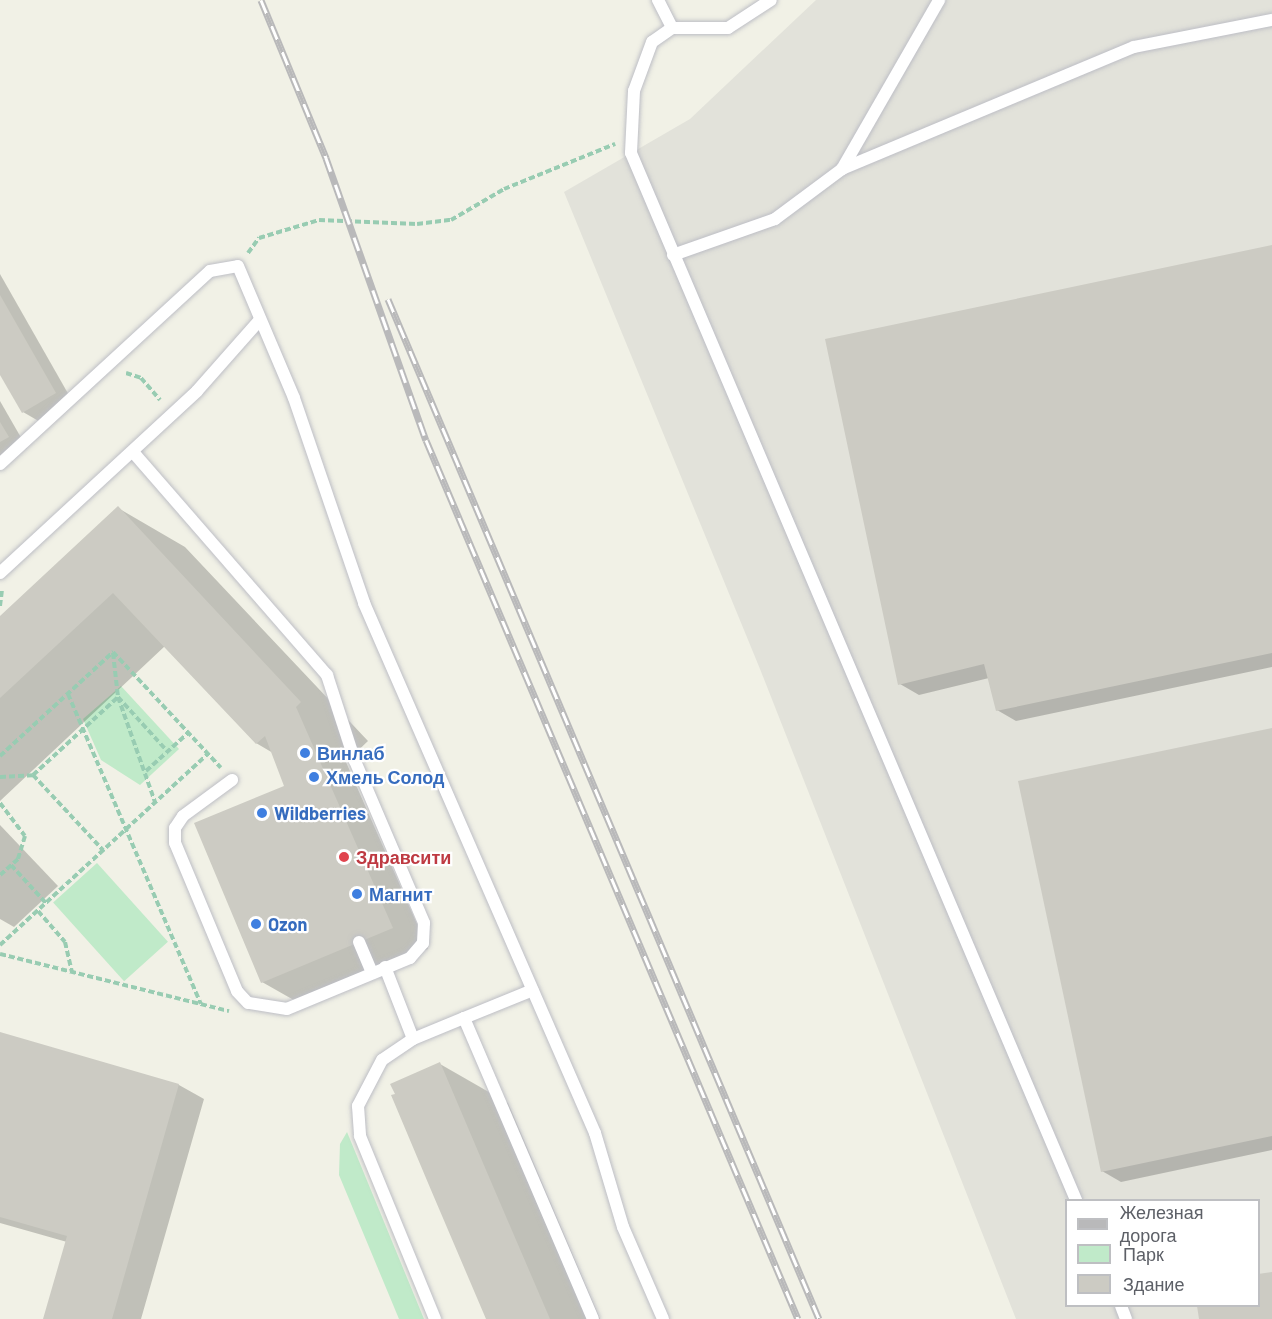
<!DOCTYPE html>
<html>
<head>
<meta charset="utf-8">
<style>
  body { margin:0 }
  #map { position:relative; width:1272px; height:1319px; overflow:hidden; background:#f1f1e6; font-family:Barlow,sans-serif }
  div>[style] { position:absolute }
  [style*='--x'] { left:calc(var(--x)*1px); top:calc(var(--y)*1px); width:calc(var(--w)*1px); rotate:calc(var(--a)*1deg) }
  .industrial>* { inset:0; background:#e2e2da }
  .green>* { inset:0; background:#c0eac9; transform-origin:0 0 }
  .shadow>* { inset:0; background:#0003 }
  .building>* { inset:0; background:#cccbc3 }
  .path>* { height:4px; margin-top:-2px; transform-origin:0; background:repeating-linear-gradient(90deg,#98ccb2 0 6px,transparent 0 9px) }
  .roads { filter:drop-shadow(0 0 2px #bdbec5) drop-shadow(0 0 2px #bdbec5) }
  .lane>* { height:12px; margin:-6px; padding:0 6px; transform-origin:6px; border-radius:6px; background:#fff }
  .rail>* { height:7px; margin-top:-3.5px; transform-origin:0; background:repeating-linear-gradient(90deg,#fff 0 14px,#b9b9ba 0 28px); box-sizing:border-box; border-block:2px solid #b9b9ba }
  .dots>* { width:16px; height:16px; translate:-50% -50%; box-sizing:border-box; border:3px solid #fff; border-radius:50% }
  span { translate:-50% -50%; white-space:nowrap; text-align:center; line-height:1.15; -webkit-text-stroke:4.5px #fff; paint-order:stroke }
  .shop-label { font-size:18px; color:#366cbe; font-weight:700 }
  .left { translate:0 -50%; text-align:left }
  .health-label { font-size:18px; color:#be3a42; font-weight:700 }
  .legend { position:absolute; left:1065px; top:1199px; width:195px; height:108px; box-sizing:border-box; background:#fff; border:2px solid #bebfc2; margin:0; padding:8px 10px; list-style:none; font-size:18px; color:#5d6067 }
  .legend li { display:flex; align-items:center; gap:12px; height:30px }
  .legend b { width:30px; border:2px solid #bebfc2 }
</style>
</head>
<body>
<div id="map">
  <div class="industrial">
    <i style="clip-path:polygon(evenodd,816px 0,1272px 0,1272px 1319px,1016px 1319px,760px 669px,564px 192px,690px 119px,816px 0,1066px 1200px,1258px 1200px,1258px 1306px,1066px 1306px,1066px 1200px)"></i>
  </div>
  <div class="green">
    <i style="clip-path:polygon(121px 686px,179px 749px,140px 785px,101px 760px,83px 719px)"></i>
    <i style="left:97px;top:863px;width:106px;height:59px;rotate:48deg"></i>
    <i style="clip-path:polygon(347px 1132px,424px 1319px,399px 1319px,339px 1175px,340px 1144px)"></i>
  </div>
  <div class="shadow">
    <i style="clip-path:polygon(1272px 247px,1272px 667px,1016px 721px,997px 710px,989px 678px,919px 695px,900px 684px)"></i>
    <i style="clip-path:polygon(0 274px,74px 404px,42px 423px,23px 412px,0 372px)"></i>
    <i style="clip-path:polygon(0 401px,27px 448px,0 463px)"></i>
    <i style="clip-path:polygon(118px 508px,185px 547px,368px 741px,346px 762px,428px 949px,299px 1003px,262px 982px,286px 787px,273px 753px,256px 743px,165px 646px,0 801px,0 619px)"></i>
    <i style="clip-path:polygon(1272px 729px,1272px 1150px,1121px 1182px,1102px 1171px)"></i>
    <i style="clip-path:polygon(0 825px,58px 886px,14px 927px,0 919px)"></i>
    <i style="clip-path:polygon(0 1034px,179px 1085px,204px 1099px,141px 1319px,45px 1319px,67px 1242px,0 1223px)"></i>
    <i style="clip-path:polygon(440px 1064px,508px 1103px,600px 1319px,488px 1319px)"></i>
    <i style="clip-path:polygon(1272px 1273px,1272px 1319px,1201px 1319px,1198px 1306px,1258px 1306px)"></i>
  </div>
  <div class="building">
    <i style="clip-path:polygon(1272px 245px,1272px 653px,996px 711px,984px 664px,898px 685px,825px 339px)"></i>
    <i style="clip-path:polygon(0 295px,56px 393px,22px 413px,0 375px)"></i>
    <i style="clip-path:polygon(0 422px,9px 437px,0 442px)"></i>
    <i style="clip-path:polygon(118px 506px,301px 702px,296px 707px,393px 928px,261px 983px,194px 823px,284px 786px,265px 736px,256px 744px,113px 593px,0 698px,0 616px)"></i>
    <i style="clip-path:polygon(1272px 728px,1272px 1136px,1101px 1172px,1018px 781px)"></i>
    <i style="clip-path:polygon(0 1032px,179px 1084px,112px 1319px,43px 1319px,67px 1236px,0 1217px)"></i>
    <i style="clip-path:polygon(440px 1062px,486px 1170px,550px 1319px,486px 1319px,431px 1190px,391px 1095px,395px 1094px,390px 1084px)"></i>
    <i style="clip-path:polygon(1272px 1272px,1272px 1319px,1199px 1319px,1197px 1306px,1258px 1306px,1258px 1274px)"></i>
  </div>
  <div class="path">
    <i style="--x:248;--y:253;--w:19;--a:-54"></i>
    <i style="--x:259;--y:238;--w:63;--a:-16.7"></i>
    <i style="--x:319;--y:220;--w:98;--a:2.3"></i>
    <i style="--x:417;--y:224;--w:34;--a:-7"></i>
    <i style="--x:451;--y:220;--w:61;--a:-30.3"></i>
    <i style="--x:504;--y:189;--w:120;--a:-22.1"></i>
    <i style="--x:126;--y:373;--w:16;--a:18"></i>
    <i style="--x:141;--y:378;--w:29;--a:49"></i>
    <i style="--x:0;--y:606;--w:17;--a:-83"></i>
    <i style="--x:113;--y:653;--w:44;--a:83.5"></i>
    <i style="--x:118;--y:697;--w:111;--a:70.6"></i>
    <i style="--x:68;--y:694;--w:337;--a:66.8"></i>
    <i style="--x:0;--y:756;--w:154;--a:-42.6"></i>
    <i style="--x:113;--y:652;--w:158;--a:47"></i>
    <i style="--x:146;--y:771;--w:57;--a:-42.1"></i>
    <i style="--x:33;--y:775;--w:103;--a:47"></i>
    <i style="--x:0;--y:777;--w:33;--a:-3"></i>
    <i style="--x:33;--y:775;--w:115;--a:-42.5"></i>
    <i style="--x:118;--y:697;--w:74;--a:47.7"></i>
    <i style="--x:0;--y:803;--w:41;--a:52.9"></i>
    <i style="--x:25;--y:836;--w:24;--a:107"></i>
    <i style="--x:18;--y:859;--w:24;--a:138"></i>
    <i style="--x:11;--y:865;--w:52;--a:47.4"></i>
    <i style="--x:38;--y:911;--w:41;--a:48.9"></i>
    <i style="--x:65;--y:942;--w:31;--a:77"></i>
    <i style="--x:0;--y:945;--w:282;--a:-42.6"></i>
    <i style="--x:0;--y:954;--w:236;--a:14"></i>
  </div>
  <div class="roads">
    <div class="lane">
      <i style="--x:658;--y:0;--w:31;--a:63"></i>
      <i style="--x:672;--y:28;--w:56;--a:0"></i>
      <i style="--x:728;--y:28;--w:51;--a:-33.1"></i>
      <i style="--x:672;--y:28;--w:24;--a:145"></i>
      <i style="--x:652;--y:42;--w:52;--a:110.2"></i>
      <i style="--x:634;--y:91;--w:62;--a:92.8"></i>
      <i style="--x:631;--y:153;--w:1138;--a:66.97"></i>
      <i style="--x:842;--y:169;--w:316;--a:-22.7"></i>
      <i style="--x:1134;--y:47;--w:141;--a:-11.1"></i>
      <i style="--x:673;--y:255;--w:108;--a:-19.4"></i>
      <i style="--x:775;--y:219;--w:84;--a:-36.7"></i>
      <i style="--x:842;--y:169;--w:195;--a:-60.1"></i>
      <i style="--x:133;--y:452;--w:296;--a:49"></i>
      <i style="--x:327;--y:675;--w:90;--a:72"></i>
      <i style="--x:355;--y:761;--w:176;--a:66.9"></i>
      <i style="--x:424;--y:923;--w:20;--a:93"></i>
      <i style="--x:423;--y:943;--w:20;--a:131"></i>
      <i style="--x:410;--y:958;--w:133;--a:157.5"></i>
      <i style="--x:287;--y:1009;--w:39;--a:-171"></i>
      <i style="--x:248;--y:1003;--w:16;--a:-133"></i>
      <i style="--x:237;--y:991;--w:160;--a:-112.7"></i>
      <i style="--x:175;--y:843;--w:15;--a:-90"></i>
      <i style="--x:175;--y:828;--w:14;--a:-56"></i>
      <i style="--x:183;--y:816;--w:61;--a:-36.3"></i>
      <i style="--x:0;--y:464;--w:285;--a:-42.6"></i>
      <i style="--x:210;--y:271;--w:28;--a:-10"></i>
      <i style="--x:238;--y:266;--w:143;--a:67"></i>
      <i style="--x:294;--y:398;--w:217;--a:71.1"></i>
      <i style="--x:364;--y:603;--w:578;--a:66.45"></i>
      <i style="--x:595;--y:1133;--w:98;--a:73.4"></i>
      <i style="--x:623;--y:1227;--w:100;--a:66.5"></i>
      <i style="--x:0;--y:573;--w:268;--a:-42.7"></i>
      <i style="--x:197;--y:391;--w:94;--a:-48.5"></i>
      <i style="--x:359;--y:942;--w:34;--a:67"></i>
      <i style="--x:385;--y:967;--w:77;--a:68.7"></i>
      <i style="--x:413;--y:1039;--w:55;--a:-22.4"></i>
      <i style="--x:464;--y:1018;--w:327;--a:66.8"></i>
      <i style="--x:464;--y:1018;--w:74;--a:-22.1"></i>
      <i style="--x:413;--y:1039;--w:37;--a:146"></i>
      <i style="--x:382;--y:1060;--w:52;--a:117.6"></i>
      <i style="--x:358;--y:1106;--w:30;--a:86"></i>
      <i style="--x:360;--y:1136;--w:198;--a:67.7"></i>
      <i style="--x:1121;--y:1306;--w:14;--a:69"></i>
    </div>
  </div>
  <div class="rail">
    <i style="--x:261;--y:0;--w:171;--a:67.6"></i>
    <i style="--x:326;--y:158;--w:299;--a:70.5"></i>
    <i style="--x:426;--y:440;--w:954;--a:67.06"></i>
    <i style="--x:388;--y:299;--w:1107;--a:67.09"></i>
  </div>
  <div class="dots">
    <i style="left:305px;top:753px;background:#3f7fe0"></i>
    <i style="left:314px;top:777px;background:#3f7fe0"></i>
    <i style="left:262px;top:813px;background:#3f7fe0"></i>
    <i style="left:344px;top:857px;background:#e0444e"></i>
    <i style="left:357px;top:894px;background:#3f7fe0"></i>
    <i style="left:256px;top:924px;background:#3f7fe0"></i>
  </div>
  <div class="shop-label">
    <span class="left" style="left:317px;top:753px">Винлаб</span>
    <span class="left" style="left:326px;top:777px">Хмель Солод</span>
    <span class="left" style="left:274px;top:813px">Wildberries</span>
    <span class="left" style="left:369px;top:894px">Магнит</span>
    <span class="left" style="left:268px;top:924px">Ozon</span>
  </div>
  <div class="health-label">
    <span class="left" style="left:356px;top:857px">Здравсити</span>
  </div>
  <ul class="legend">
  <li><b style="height:8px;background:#b9b9ba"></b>Железная дорога</li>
  <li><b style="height:16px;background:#c0eac9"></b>Парк</li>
  <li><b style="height:16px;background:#cccbc3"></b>Здание</li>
  </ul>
</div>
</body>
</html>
